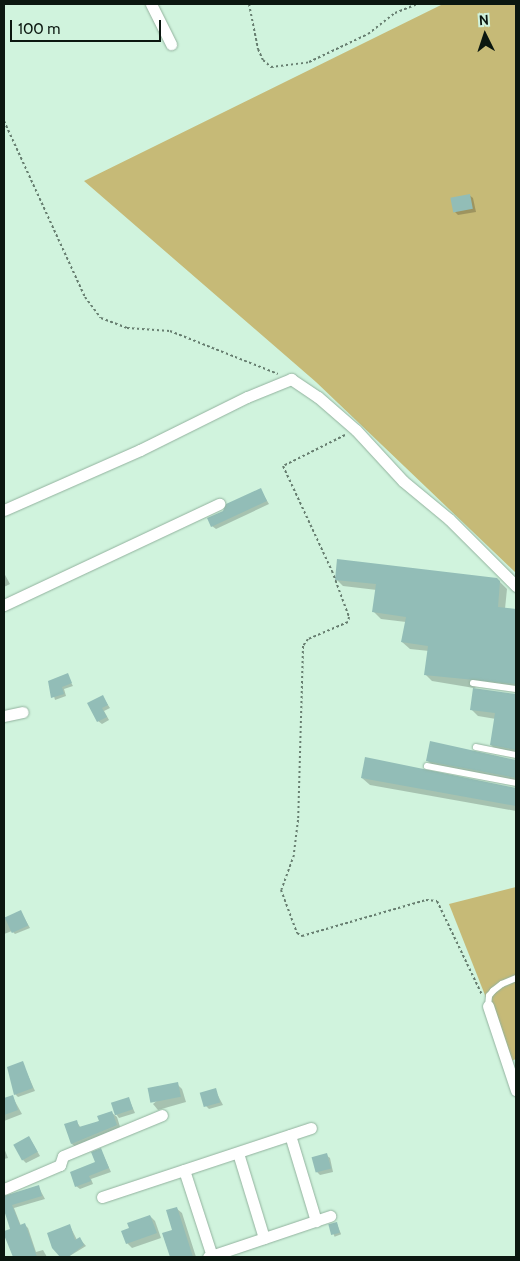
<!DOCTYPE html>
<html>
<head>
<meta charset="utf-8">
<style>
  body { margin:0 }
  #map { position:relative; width:520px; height:1261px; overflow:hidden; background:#d0f3dd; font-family:Cabin,sans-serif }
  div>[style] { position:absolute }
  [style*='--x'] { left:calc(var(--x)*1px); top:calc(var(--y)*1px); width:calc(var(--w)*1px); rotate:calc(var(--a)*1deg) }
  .green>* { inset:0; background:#c6ba77 }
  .shadow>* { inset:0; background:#0003; transform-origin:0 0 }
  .building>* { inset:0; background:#92bdb7; transform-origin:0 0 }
  .path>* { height:2px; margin-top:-1px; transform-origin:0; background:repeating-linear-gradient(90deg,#677e70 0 2.5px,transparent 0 5px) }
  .roads { filter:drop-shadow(0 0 1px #92b29e) drop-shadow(0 0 1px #92b29e) }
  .lane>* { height:5.5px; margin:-2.75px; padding:0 2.75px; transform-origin:2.75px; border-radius:2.75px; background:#fff }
  .street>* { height:11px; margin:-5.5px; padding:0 5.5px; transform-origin:5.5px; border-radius:5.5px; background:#fff }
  span { translate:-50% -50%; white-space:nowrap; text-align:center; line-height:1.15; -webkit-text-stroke:4px #d0f3dd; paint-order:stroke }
  .frame { position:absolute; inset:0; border:5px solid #0b1710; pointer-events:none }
  .north { position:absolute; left:460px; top:10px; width:50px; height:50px; -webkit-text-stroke:4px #d0f3dd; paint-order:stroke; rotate:356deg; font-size:14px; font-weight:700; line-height:20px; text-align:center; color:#0b1710 }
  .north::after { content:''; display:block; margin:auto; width:18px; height:22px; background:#0b1710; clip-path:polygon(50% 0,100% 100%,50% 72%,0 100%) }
  .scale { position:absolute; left:10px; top:20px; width:151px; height:22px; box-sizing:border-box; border:2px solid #0b1710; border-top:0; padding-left:6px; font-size:15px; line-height:18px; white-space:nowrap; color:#0b1710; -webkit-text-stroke:4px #d0f3dd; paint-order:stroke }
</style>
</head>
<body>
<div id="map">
  <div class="green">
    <i style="clip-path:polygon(443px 4px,516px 4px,516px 573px,316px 382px,84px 181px)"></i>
    <i style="clip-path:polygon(516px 887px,516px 1059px,511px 1061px,449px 904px)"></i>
  </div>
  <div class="shadow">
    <i style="clip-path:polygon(469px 195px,473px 198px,476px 212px,458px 215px,455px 212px)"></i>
    <i style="clip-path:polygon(260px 489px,269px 504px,216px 529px,212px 526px,224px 511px)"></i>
    <i style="clip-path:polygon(4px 573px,10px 584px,4px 587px)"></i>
    <i style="clip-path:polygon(336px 579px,497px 579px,507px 589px,505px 609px,516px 610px,516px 690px,481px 685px,474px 688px,432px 681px,425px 674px,429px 651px,410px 649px,402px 642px,406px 622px,381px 619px,374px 612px,377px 590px,343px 586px)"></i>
    <i style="clip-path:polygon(67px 675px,73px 686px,64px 689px,66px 696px,55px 700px,50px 682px)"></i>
    <i style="clip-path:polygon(474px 689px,516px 695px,516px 755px,498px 752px,491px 745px,496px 719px,478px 716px,471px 709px)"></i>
    <i style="clip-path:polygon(102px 696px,110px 708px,104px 711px,109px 720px,102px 724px,98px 721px)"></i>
    <i style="clip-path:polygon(516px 760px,516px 783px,435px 768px,428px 761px)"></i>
    <i style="clip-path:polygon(362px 778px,516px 789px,516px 811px,370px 785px)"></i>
    <i style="clip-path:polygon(21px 912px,30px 928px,15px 934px,12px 931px,4px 934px,4px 919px)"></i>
    <i style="clip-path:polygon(22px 1062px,35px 1091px,18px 1097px,15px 1094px)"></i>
    <i style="clip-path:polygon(177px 1084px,182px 1089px,186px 1102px,158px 1110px,153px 1104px)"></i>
    <i style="clip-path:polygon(215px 1090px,223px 1105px,209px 1109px,206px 1106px)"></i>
    <i style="clip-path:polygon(12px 1096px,22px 1114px,4px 1121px,4px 1100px)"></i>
    <i style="clip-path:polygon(129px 1099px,135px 1113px,119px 1118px,116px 1114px)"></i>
    <i style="clip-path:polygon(112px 1113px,117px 1117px,121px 1130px,77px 1148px,72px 1144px,66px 1125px,76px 1121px,81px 1128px,100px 1121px)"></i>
    <i style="clip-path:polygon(29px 1137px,40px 1156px,26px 1163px,23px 1160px)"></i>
    <i style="clip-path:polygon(4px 1148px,8px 1158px,4px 1159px)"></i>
    <i style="clip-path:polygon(101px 1150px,111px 1172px,91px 1179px,93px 1184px,80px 1189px,76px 1186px,96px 1162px)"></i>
    <i style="clip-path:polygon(326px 1155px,330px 1158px,333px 1172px,320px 1175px,317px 1172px)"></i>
    <i style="clip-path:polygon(38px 1186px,45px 1199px,14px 1208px,21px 1226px,25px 1225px,28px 1228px,36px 1252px,43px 1250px,47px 1257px,14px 1257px,4px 1232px,12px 1229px,4px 1209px,4px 1198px)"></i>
    <i style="clip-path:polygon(176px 1208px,182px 1213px,196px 1257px,171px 1257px,163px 1234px,174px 1231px)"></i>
    <i style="clip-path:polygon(150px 1216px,155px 1221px,161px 1238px,132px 1248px,127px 1243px)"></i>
    <i style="left:337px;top:1224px;width:11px;height:7px;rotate:68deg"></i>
    <i style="clip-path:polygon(70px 1226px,77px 1240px,80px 1239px,86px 1246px,68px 1257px,62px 1257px,53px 1247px)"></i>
  </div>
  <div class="building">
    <i style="left:470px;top:194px;width:15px;height:20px;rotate:79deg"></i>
    <i style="clip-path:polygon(261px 488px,267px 501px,211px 527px,207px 518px,223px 511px,226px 504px)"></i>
    <i style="clip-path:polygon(337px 559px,497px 578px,500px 581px,498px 607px,516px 609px,516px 684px,424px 675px,428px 646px,401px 642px,406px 617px,372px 612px,376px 584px,335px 580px)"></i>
    <i style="clip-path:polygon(68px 673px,72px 683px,62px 687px,64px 694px,51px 698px,48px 681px)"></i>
    <i style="clip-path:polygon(473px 688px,516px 694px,516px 750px,490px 745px,495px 713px,470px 710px)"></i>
    <i style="clip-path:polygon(103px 695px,108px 705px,102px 708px,107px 717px,97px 722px,87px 703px)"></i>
    <i style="clip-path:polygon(430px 741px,516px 760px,516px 778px,426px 761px)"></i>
    <i style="clip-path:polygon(365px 757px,516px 788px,516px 806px,361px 778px)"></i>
    <i style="left:21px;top:910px;width:17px;height:18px;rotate:65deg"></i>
    <i style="clip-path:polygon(23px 1061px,33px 1088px,14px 1095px,7px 1067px)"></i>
    <i style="left:178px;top:1082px;width:15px;height:31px;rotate:79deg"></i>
    <i style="left:216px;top:1088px;width:15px;height:17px;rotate:74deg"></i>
    <i style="clip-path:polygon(13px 1095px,18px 1110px,4px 1115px,4px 1098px)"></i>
    <i style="left:129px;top:1097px;width:13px;height:19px;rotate:72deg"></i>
    <i style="clip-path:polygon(112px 1111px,117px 1125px,71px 1144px,64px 1124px,77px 1120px,79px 1127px,99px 1121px,97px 1116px)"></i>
    <i style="left:29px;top:1136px;width:18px;height:18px;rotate:61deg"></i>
    <i style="clip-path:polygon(101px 1148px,109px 1168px,89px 1176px,91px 1181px,75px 1187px,70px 1172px,95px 1162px,91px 1152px)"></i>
    <i style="left:327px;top:1153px;width:16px;height:16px;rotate:75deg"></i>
    <i style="clip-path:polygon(39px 1185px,42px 1196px,12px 1205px,20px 1225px,25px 1223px,37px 1257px,13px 1257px,4px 1235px,4px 1231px,10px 1229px,4px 1210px,4px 1196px)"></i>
    <i style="clip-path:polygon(177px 1207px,193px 1257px,170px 1257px,162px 1233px,172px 1230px,166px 1210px)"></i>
    <i style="clip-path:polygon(150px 1215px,157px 1233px,126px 1244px,121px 1231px,129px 1228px,127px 1223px)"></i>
    <i style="left:337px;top:1222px;width:11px;height:9px;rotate:75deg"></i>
    <i style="clip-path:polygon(70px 1224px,75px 1240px,80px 1237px,84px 1245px,68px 1257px,60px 1257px,52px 1248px,47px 1233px)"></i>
  </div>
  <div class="path">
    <i style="--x:249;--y:4;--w:46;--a:78.7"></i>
    <i style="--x:258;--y:49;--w:12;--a:66"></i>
    <i style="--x:263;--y:60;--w:11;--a:41"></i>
    <i style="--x:271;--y:67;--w:38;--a:-7"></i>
    <i style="--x:309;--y:62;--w:65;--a:-25.4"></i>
    <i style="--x:368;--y:34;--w:34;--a:-38"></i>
    <i style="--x:395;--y:13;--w:24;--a:-22"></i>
    <i style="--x:4;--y:121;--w:194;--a:65.3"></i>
    <i style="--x:85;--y:297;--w:26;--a:53"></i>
    <i style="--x:101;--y:318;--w:28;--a:21"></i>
    <i style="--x:127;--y:328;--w:43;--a:4"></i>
    <i style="--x:170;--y:331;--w:116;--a:21.7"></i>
    <i style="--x:345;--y:435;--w:69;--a:153.4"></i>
    <i style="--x:283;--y:466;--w:116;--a:65"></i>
    <i style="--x:332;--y:571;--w:49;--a:69.7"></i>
    <i style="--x:349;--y:617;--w:5;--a:101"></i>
    <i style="--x:348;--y:622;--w:43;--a:157"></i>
    <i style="--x:308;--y:639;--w:9;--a:126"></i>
    <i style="--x:303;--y:646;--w:174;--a:91.6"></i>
    <i style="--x:298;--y:820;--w:35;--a:97"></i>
    <i style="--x:294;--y:855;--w:37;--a:110"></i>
    <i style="--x:281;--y:890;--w:46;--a:69.6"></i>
    <i style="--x:297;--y:933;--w:6;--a:31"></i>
    <i style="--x:302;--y:936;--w:129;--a:-16.2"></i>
    <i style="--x:426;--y:900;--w:11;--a:5"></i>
    <i style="--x:437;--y:901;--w:104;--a:64.4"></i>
  </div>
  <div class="roads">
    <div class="lane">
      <i style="--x:473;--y:683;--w:43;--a:7.9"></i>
      <i style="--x:476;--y:747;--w:41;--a:11.3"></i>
      <i style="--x:427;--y:766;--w:91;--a:10.8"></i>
      <i style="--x:488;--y:1006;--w:10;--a:-84"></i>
      <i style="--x:489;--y:996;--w:6;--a:-51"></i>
      <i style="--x:493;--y:991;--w:11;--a:-38"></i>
      <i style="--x:502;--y:984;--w:15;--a:-23"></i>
    </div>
    <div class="street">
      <i style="--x:151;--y:4;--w:45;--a:63.4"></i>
      <i style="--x:4;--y:510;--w:149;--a:-23.8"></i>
      <i style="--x:140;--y:450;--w:119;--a:-26.4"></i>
      <i style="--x:247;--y:397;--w:48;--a:-22.2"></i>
      <i style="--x:291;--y:379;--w:32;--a:34"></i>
      <i style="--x:318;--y:397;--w:50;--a:41"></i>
      <i style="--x:356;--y:430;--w:69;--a:47.3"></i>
      <i style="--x:403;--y:481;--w:60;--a:39.6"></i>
      <i style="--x:449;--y:519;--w:95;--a:45"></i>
      <i style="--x:4;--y:605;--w:238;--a:-25.2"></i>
      <i style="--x:4;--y:716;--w:19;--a:-12"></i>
      <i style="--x:488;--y:1006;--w:89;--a:71.6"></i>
      <i style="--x:290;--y:1135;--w:90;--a:73.2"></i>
      <i style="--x:238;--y:1153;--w:89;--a:73"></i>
      <i style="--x:184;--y:1170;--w:90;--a:72"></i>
      <i style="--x:4;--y:1189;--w:61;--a:-23.2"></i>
      <i style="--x:60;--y:1165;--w:9;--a:-72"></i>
      <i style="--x:63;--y:1156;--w:107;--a:-22.5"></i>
      <i style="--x:102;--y:1197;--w:220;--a:-18.3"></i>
      <i style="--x:208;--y:1257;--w:129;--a:-18.6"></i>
    </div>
  </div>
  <div class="frame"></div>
  <div class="north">N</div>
  <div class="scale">100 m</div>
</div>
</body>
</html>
